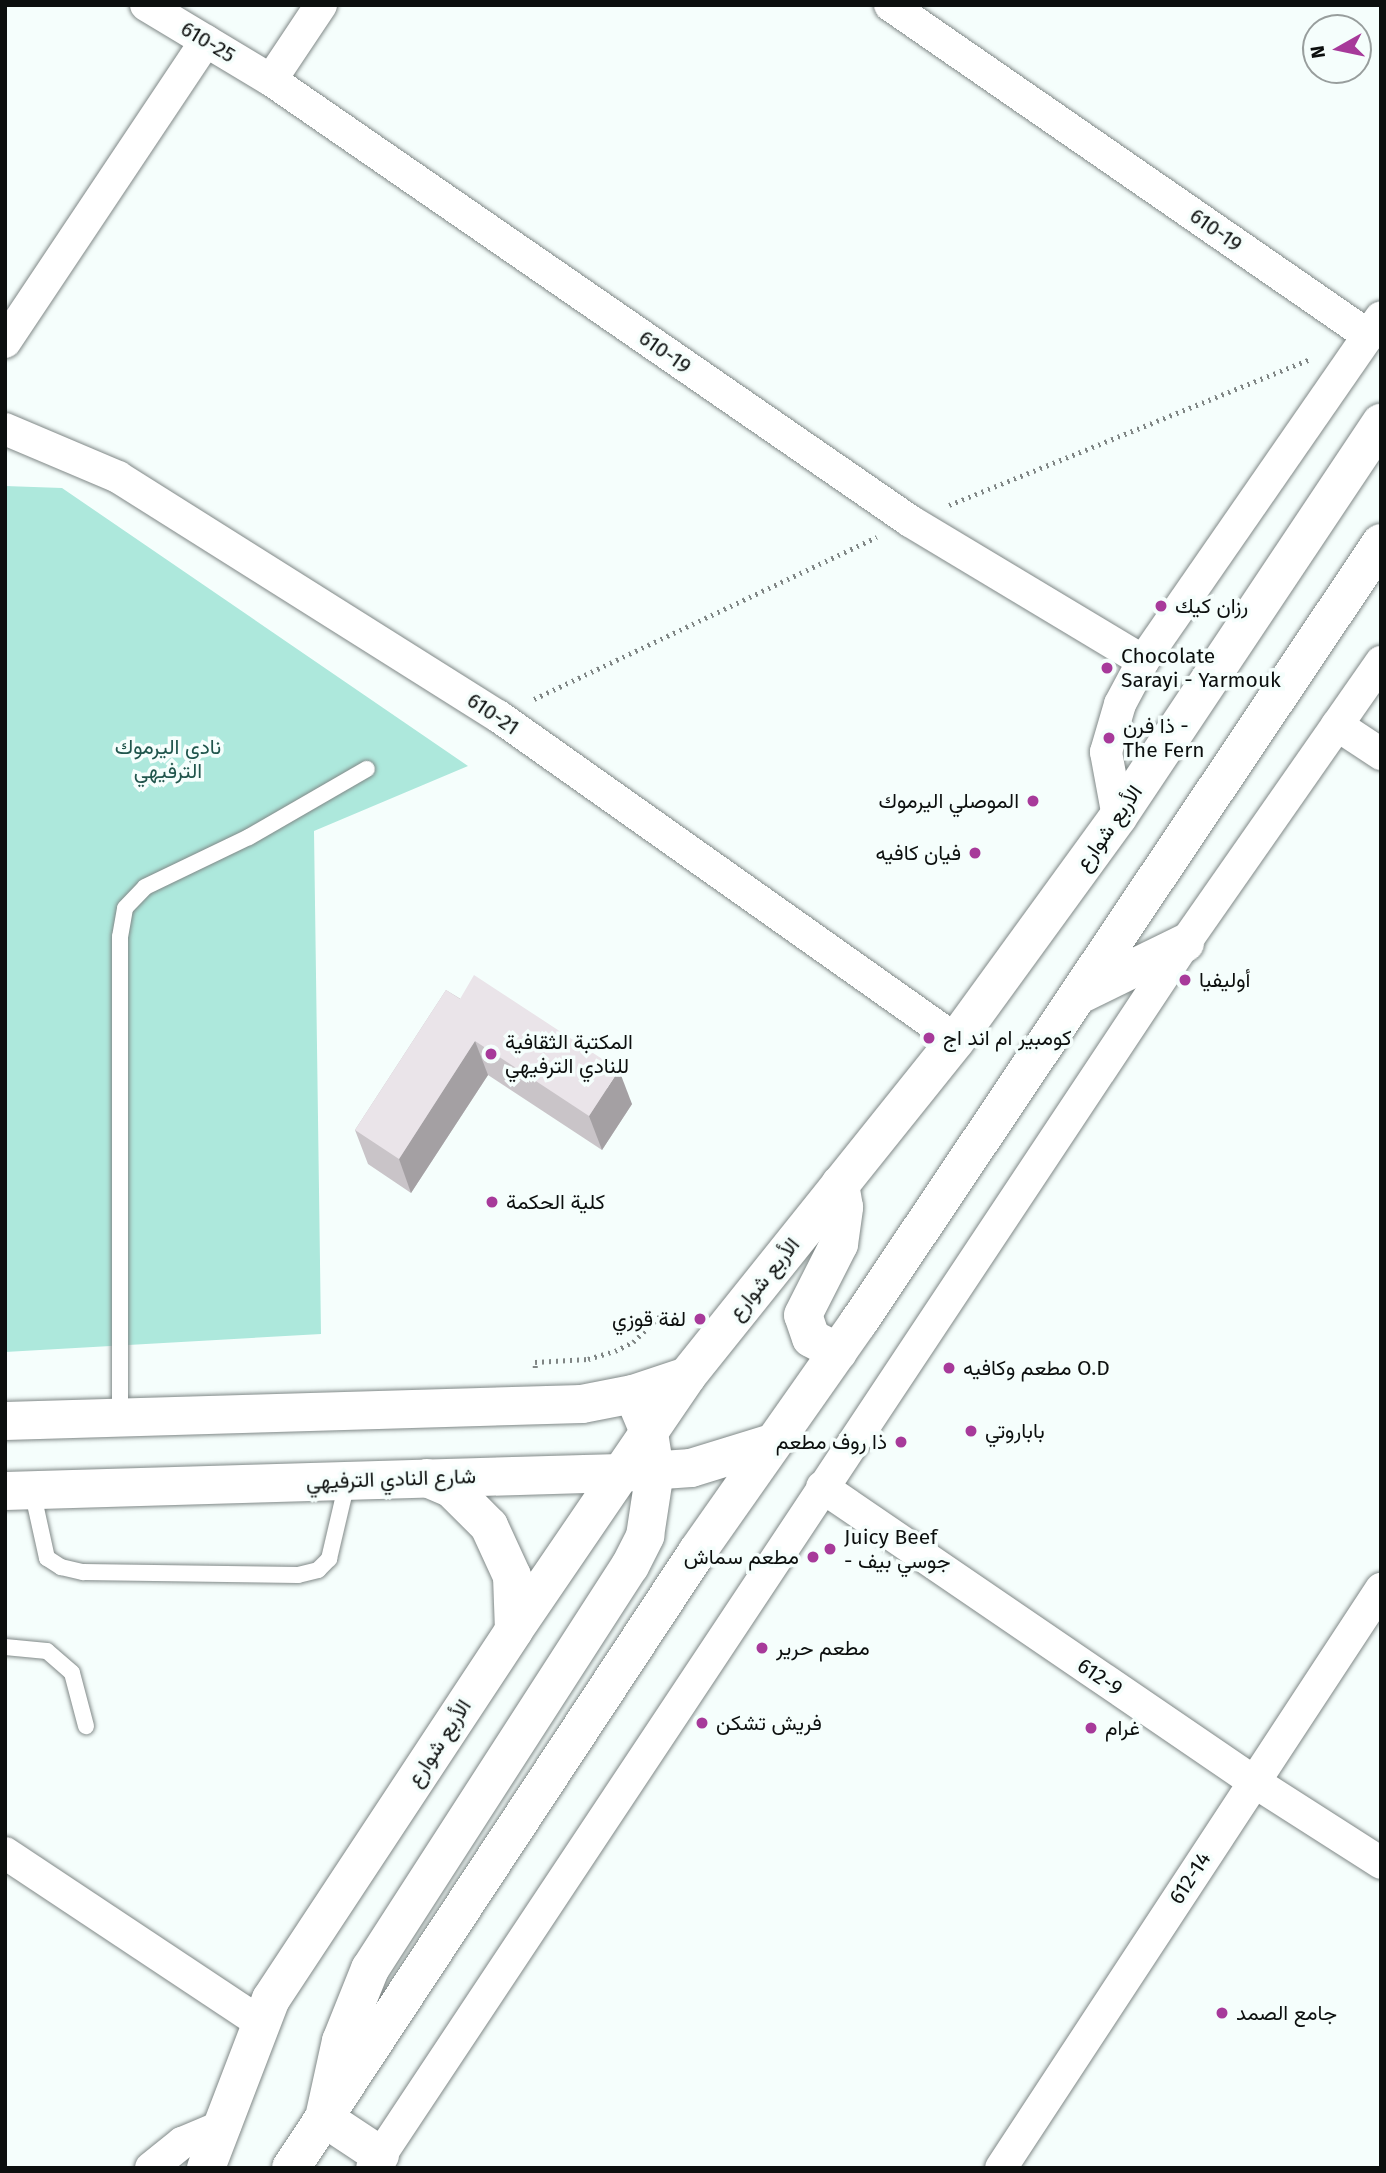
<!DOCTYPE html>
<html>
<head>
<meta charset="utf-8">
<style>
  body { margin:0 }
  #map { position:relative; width:1386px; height:2173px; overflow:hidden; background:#f5fefc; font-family:"Fira Sans",Vazirmatn,sans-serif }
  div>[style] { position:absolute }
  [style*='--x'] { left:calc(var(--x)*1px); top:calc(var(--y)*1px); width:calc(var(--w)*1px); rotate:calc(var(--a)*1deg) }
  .green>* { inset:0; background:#ade8dc }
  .path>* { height:4.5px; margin-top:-2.25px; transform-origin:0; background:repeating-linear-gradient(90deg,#808685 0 2px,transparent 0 7px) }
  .roads { filter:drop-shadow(0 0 2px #808887) drop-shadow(0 0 2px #808887) }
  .service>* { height:16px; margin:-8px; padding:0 8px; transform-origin:8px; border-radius:8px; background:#fff }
  .minor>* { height:32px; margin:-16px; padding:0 16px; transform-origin:16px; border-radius:16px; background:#fff }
  .tertiary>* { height:38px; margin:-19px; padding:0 19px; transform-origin:19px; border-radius:19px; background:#fff }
  .secondary>* { height:38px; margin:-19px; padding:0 19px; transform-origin:19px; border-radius:19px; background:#fff }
  .wall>* { inset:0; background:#c9c4c8 }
  .shaded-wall>* { inset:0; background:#a4a0a3 }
  .building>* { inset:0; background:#eae4e9 }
  .dots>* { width:19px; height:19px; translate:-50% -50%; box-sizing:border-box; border:4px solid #f5fefc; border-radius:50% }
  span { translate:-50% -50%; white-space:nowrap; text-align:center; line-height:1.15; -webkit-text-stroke:7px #f5fefc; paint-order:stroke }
  .street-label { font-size:21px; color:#0c0f0e }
  .poi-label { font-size:21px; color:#0c0f0e }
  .left { translate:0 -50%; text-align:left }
  .right { translate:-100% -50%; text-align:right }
  .park-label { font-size:21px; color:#20554c }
  .frame { position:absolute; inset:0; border:7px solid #0c0f0e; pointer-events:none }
  .north { position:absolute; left:1302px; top:14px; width:70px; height:70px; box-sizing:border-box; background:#f5fefc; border:2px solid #989e9d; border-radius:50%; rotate:261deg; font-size:19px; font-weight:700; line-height:28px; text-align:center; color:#0c0f0e }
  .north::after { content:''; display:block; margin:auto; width:24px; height:32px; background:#a73a9a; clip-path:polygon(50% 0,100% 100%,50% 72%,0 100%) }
</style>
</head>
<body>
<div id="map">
  <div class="green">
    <i style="clip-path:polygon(5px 486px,62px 488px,468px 766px,314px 831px,321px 1334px,5px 1352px)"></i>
  </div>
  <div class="path">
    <i style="--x:949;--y:505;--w:390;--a:-22"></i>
    <i style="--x:534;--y:699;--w:379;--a:-25.3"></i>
    <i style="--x:535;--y:1368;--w:6;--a:-90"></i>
    <i style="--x:535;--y:1362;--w:53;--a:-3.2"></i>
    <i style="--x:588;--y:1359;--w:28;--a:-17"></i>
    <i style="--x:615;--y:1351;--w:20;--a:-27"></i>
    <i style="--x:633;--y:1342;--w:37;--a:-44"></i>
    <i style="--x:660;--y:1316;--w:21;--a:37"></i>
  </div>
  <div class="roads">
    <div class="service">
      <i style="--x:120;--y:1417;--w:480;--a:-90"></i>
      <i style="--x:120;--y:937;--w:29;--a:-80"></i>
      <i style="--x:125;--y:908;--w:29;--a:-46"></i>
      <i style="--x:145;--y:887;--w:115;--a:-25.7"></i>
      <i style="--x:249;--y:837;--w:136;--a:-30"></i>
      <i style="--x:32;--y:1490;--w:70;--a:77.6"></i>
      <i style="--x:47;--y:1558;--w:17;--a:33"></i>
      <i style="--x:61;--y:1567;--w:23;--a:13"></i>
      <i style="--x:83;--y:1572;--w:215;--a:0.8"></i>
      <i style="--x:298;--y:1575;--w:21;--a:-14"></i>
      <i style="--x:318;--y:1570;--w:16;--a:-45"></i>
      <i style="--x:329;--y:1559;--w:79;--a:-76.8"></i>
      <i style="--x:5;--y:1647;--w:42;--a:5.4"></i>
      <i style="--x:47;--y:1651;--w:33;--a:41"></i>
      <i style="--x:72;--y:1673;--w:55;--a:75.2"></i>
    </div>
    <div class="minor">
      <i style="--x:146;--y:5;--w:146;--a:31"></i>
      <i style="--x:321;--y:5;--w:90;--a:123.7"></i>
      <i style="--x:271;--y:80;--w:776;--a:34.61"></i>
      <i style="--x:910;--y:521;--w:272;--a:31"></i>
      <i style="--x:890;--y:5;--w:582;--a:34.65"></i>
      <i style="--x:5;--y:342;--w:362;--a:-56.3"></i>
      <i style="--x:5;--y:429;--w:123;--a:23"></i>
      <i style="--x:118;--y:477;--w:449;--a:32.2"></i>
      <i style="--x:498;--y:716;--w:561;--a:35.28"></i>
      <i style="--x:1337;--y:725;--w:53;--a:33.4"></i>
      <i style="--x:1118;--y:817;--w:66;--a:-100.5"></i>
      <i style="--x:1106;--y:752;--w:50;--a:-73.7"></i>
      <i style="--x:1120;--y:704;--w:49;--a:-61.9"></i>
      <i style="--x:1143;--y:661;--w:418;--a:-55.3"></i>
      <i style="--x:822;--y:1487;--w:522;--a:34.3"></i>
      <i style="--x:1253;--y:1781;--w:152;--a:32.6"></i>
      <i style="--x:5;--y:1853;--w:305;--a:33.6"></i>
      <i style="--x:151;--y:2168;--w:40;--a:-39"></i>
      <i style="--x:182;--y:2143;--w:47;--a:-22.7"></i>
      <i style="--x:372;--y:2168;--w:1470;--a:-56.43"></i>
      <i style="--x:1185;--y:943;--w:343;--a:-55.1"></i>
      <i style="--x:1001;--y:2168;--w:693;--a:-56.72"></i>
    </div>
    <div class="tertiary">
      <i style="--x:5;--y:1421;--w:577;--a:-1.69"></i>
      <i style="--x:582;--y:1404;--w:52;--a:-11.1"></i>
      <i style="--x:633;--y:1394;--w:57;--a:-18.4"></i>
      <i style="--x:5;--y:1491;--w:615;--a:-1.68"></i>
      <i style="--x:620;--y:1473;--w:71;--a:-4"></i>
      <i style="--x:691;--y:1468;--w:85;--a:-17.2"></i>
    </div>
    <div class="secondary">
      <i style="--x:1079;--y:995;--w:118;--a:-26.1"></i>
      <i style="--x:838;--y:1352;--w:30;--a:-153"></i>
      <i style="--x:811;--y:1338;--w:24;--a:-109"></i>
      <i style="--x:803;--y:1315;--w:80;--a:-63.1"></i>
      <i style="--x:839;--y:1244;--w:37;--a:-82"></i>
      <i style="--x:844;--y:1207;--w:23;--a:-100"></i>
      <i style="--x:427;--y:1478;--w:26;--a:23"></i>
      <i style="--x:451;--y:1488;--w:54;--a:45"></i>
      <i style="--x:489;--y:1526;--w:55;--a:65.3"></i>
      <i style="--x:512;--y:1576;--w:54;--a:87.9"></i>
      <i style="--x:380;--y:2155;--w:67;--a:-146.5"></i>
      <i style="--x:324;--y:2118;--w:79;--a:-77.6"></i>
      <i style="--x:341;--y:2041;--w:78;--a:-68.1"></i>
      <i style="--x:370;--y:1969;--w:480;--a:-57.2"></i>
      <i style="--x:630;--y:1566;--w:34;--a:-63"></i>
      <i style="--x:645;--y:1536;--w:66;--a:-81.3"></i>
      <i style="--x:655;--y:1471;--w:39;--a:-99"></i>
      <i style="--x:649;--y:1432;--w:41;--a:-112.8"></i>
      <i style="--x:206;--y:2168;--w:181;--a:-69"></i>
      <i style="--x:271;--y:1999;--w:442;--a:-56.6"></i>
      <i style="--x:514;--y:1630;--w:307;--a:-55.7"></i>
      <i style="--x:687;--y:1376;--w:430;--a:-51.3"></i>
      <i style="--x:956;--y:1040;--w:276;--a:-54"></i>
      <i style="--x:1118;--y:817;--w:474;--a:-56.3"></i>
      <i style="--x:291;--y:2168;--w:738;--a:-56.61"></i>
      <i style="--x:697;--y:1552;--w:280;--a:-54.9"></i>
      <i style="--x:858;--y:1323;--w:939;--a:-56.16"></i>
    </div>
  </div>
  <div class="wall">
    <i style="clip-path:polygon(446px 990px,632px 1104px,602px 1150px,488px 1075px,411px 1193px,368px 1164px,355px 1130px)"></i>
  </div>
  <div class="shaded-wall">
    <i style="clip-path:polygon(475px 1041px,488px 1075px,411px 1193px,399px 1159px)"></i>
    <i style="clip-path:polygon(619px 1070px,632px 1104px,602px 1150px,589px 1116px)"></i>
  </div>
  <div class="building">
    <i style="clip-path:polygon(474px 975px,619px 1070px,589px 1116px,475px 1041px,399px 1159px,355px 1130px,446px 990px,460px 999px)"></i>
  </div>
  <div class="dots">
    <i style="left:1161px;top:606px;background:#a73a9a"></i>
    <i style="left:1107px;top:668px;background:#a73a9a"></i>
    <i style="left:1109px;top:738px;background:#a73a9a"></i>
    <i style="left:1033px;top:801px;background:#a73a9a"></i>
    <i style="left:975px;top:853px;background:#a73a9a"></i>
    <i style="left:1185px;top:980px;background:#a73a9a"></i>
    <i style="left:929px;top:1038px;background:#a73a9a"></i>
    <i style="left:491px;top:1054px;background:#a73a9a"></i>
    <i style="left:492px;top:1202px;background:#a73a9a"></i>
    <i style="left:700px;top:1319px;background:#a73a9a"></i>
    <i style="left:949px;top:1368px;background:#a73a9a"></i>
    <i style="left:971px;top:1431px;background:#a73a9a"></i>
    <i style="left:901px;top:1442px;background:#a73a9a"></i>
    <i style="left:830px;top:1549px;background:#a73a9a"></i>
    <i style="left:813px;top:1557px;background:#a73a9a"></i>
    <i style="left:762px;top:1648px;background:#a73a9a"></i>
    <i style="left:702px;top:1723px;background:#a73a9a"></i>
    <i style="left:1091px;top:1728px;background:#a73a9a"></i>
    <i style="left:1222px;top:2013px;background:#a73a9a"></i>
  </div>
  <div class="street-label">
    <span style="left:208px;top:42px;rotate:31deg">610-25</span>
    <span style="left:1216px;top:230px;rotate:35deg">610-19</span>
    <span style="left:665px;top:352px;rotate:35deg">610-19</span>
    <span style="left:493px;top:714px;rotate:34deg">610-21</span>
    <span style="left:1109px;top:828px;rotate:-55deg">الأربع شوارع</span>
    <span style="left:764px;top:1279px;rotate:-51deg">الأربع شوارع</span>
    <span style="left:391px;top:1479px;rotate:-2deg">شارع النادي الترفيهي</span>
    <span style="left:1100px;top:1677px;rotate:34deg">612-9</span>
    <span style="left:439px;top:1743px;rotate:-57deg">الأربع شوارع</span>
    <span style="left:1190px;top:1878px;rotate:-57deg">612-14</span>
  </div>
  <div class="poi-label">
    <span class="left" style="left:1175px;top:606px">رزان كيك</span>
    <span class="left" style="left:1121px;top:668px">Chocolate<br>Sarayi - Yarmouk</span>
    <span class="left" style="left:1123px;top:738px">ذا فرن -<br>The Fern</span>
    <span class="right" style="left:1019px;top:801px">الموصلي اليرموك</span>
    <span class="right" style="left:961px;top:853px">فيان كافيه</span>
    <span class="left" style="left:1199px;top:980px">أوليفيا</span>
    <span class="left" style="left:943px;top:1038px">كومبير ام اند اج</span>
    <span class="left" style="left:505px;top:1054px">المكتبة الثقافية<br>للنادي الترفيهي</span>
    <span class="left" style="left:506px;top:1202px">كلية الحكمة</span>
    <span class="right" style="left:686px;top:1319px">لفة قوزي</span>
    <span class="left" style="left:963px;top:1368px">مطعم وكافيه O.D</span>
    <span class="left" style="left:985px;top:1431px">باباروتي</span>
    <span class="right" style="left:887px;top:1442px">ذا روف مطعم</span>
    <span class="left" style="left:844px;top:1549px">Juicy Beef<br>- جوسي بيف</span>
    <span class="right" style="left:799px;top:1557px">مطعم سماش</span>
    <span class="left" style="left:776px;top:1648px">مطعم حرير</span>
    <span class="left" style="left:716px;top:1723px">فريش تشكن</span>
    <span class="left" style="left:1105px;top:1728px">غرام</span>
    <span class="left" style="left:1236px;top:2013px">جامع الصمد</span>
  </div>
  <div class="park-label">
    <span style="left:168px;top:759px">نادي اليرموك<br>الترفيهي</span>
  </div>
  <div class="frame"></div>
  <div class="north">N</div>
</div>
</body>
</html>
